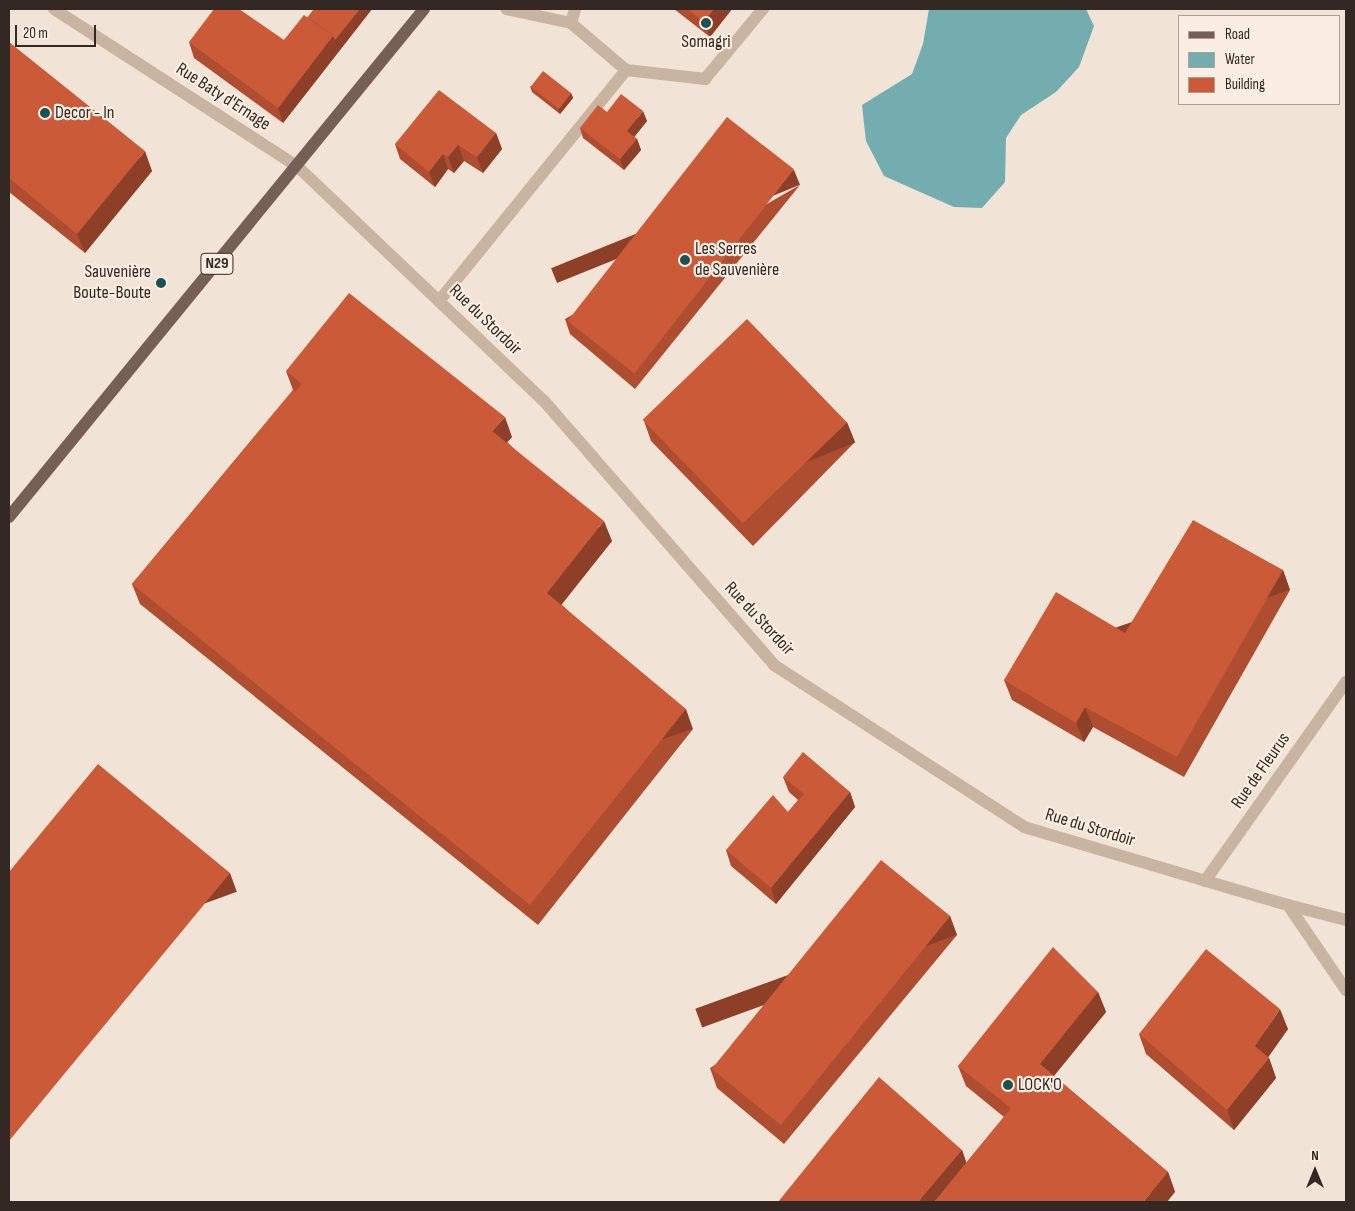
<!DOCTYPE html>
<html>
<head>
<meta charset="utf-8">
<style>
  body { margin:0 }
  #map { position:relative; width:1355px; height:1211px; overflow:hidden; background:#f1e3d5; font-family:"Sofia Sans Condensed",sans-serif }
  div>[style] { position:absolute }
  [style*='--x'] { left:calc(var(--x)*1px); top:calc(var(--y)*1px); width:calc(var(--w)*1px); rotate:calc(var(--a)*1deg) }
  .water>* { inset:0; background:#73adaf }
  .lane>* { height:12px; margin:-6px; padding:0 6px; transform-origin:6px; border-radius:6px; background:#c9b3a1 }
  .street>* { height:12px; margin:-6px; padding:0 6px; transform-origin:6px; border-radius:6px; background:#c9b3a1 }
  .primary>* { height:12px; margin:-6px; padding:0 6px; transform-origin:6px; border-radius:6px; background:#765f54 }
  .wall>* { inset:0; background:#af4d31 }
  .shaded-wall>* { inset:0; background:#8e3f28; transform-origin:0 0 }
  .building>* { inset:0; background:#cb5a39; transform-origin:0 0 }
  .dots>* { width:14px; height:14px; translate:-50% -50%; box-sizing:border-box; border:2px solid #f9eee1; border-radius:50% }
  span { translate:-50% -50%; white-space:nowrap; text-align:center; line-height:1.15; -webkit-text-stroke:4.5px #f9eee1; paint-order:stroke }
  .shield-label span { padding:1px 4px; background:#f9eee1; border:1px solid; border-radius:4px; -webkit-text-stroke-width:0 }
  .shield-label { font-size:16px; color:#332824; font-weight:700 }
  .poi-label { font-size:18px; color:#332824 }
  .left { translate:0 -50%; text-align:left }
  .right { translate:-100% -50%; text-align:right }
  .street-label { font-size:18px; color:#332824 }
  .frame { position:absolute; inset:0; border:10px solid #332824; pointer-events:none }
  .legend { position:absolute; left:1178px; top:15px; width:162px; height:90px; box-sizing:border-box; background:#f9eee1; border:1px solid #aa9f95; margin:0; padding:6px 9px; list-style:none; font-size:15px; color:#332824 }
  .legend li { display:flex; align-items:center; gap:10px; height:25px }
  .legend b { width:25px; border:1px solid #aa9f95 }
  .north { position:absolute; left:1290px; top:1146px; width:50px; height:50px; -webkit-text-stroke:4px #f9eee1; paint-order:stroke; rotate:0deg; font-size:14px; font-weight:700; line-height:20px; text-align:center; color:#332824 }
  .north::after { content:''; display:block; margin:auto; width:18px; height:22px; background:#332824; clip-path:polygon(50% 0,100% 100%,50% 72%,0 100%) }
  .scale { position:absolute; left:15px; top:25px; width:81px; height:22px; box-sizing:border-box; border:2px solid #332824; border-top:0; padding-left:6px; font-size:15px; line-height:18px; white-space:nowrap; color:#332824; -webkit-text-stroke:4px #f9eee1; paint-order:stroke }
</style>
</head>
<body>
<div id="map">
  <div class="water">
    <i style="clip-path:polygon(929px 9px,1086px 9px,1094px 26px,1079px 67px,1056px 92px,1021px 115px,1006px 138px,1005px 182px,982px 208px,954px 207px,884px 176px,866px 141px,862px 105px,912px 74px,923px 44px)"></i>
  </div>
  <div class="lane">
    <i style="--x:571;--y:23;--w:15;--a:-74"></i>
    <i style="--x:626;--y:70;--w:80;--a:6.5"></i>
    <i style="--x:705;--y:79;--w:91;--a:-50.4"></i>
    <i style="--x:439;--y:301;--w:297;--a:-51"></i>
    <i style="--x:626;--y:70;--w:72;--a:-139.5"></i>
    <i style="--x:571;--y:23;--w:66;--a:-167.8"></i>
  </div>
  <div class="street">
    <i style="--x:54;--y:9;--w:289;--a:32.9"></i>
    <i style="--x:297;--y:166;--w:341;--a:43.6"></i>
    <i style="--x:544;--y:401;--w:350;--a:48.9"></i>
    <i style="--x:774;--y:665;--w:298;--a:32.9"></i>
    <i style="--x:1024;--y:827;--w:275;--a:16.5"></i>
    <i style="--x:1288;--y:905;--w:60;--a:14.5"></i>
    <i style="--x:1205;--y:881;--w:244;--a:-54.7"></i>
    <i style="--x:1288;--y:905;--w:103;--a:55.7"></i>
  </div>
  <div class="primary">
    <i style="--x:9;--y:517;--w:656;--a:-50.75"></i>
  </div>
  <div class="wall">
    <i style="clip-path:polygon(314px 9px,372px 9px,283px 123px,194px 58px,189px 42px,284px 40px,308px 17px)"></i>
    <i style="clip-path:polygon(674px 9px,732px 9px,710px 37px)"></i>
    <i style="clip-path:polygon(9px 42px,152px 171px,85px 253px,9px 192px)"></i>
    <i style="clip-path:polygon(530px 86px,571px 93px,573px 98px,560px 114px,532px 92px)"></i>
    <i style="clip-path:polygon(607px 112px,647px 121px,634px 137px,637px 139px,641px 150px,624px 170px,583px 138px,580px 128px)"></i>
    <i style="clip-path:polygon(496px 133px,502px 149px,483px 173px,464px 161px,454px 173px,448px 169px,435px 187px,400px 159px,395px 144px)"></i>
    <i style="clip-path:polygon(800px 185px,635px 389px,570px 334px,565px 319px)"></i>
    <i style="clip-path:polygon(286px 371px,512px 437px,507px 442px,612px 541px,561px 604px,693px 729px,538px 925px,140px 604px,132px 584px,293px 390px)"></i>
    <i style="clip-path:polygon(644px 421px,855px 442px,753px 546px,651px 441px)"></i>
    <i style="clip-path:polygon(1283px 570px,1290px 590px,1184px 777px,1093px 727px,1084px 742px,1012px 700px,1004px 680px,1125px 633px)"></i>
    <i style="clip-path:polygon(783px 777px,850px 792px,855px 807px,776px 904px,731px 866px,726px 850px,788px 812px,798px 800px,789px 792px)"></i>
    <i style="clip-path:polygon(950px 916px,957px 935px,784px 1144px,717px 1088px,710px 1068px)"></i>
    <i style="clip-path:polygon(1098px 992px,1106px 1012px,1054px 1076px,1168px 1172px,1175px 1192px,778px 1202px,962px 1150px,966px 1163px,1004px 1117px,966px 1086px,958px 1066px)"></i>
    <i style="clip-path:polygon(1288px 1029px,1268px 1057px,1269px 1058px,1276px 1078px,1234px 1130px,1146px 1054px,1139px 1034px)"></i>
  </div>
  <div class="shaded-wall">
    <i style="clip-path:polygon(360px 9px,372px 9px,283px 123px,278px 108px,333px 36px)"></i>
    <i style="clip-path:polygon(714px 9px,732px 9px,710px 37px,704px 22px)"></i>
    <i style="clip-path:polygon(571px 93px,573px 98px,560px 114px,558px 109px)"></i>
    <i style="clip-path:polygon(643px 111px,647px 121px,631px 141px,627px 131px)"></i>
    <i style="clip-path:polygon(496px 133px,502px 149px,483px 173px,477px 157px)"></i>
    <i style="clip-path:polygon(637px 139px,641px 150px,624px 170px,620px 159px)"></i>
    <i style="clip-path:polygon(458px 145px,464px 161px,454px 173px,448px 157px)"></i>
    <i style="clip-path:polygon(145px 151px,152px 171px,85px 253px,77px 234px)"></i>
    <i style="clip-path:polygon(443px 154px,448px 169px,435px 187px,429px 172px)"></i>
    <i style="left:794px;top:170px;width:16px;height:262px;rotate:68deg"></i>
    <i style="clip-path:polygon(505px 417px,512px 437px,499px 451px,492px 431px)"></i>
    <i style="left:847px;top:422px;width:22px;height:146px;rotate:68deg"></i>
    <i style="clip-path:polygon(604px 521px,612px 541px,555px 613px,547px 593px)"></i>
    <i style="left:1283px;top:570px;width:21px;height:215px;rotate:71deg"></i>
    <i style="clip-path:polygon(1085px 707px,1093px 727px,1084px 742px,1076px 723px)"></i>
    <i style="left:686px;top:709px;width:21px;height:251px;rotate:71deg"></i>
    <i style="clip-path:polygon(850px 792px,855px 807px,776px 904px,771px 888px)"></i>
    <i style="left:230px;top:873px;width:20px;height:347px;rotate:70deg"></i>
    <i style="left:950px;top:916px;width:20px;height:271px;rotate:70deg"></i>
    <i style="clip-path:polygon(1098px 992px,1106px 1012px,1047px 1084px,1040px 1064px)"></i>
    <i style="clip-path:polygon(1280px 1009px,1288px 1029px,1262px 1066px,1255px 1046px)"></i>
    <i style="clip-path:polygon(1269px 1058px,1276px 1078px,1234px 1130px,1227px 1110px)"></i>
    <i style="clip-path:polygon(962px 1150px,969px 1170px,942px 1202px,918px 1202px)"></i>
    <i style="clip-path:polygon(1168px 1172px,1175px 1192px,1167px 1202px,1143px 1202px)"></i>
  </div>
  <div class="building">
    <i style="clip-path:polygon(214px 9px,239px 9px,284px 40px,304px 15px,333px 36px,278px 108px,189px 42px)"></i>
    <i style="clip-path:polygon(314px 9px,360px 9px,335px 40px,333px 36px,308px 17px)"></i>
    <i style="clip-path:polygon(688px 9px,714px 9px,704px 22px)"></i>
    <i style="clip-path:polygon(9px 42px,145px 151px,77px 234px,9px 178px)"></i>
    <i style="left:543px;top:71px;width:36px;height:20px;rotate:38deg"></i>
    <i style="clip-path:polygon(439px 90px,496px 133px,477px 157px,458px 145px,448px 157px,443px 154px,429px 172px,395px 144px)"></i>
    <i style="clip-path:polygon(621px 94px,643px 111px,627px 131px,637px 139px,620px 159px,580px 128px,598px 105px,607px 112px)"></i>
    <i style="left:727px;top:117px;width:85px;height:259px;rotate:38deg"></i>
    <i style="clip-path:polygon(349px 293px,505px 417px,492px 431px,604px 521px,547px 593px,686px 709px,530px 905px,132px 584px,293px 390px,295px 392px,302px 384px,286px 371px)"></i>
    <i style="left:747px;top:319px;width:144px;height:145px;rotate:46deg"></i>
    <i style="clip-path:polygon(1193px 520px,1283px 570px,1177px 757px,1085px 707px,1076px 723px,1004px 680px,1056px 592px,1125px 633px)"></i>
    <i style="clip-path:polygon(803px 752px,850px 792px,771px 888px,726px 850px,773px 795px,788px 812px,804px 794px,783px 777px)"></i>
    <i style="clip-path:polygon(98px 764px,230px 873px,9px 1141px,9px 872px)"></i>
    <i style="left:881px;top:860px;width:89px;height:269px;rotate:39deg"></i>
    <i style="clip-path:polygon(1053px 947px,1098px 992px,1040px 1064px,1168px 1172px,1143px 1202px,934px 1202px,1011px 1108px,958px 1066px)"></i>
    <i style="clip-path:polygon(1206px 949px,1280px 1009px,1255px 1046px,1269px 1058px,1227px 1110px,1139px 1034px)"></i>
    <i style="clip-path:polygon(879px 1077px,962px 1150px,918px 1202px,778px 1202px)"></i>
  </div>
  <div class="dots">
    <i style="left:706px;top:23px;background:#185255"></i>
    <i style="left:45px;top:113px;background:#185255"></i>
    <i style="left:685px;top:260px;background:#185255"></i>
    <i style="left:161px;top:283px;background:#185255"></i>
    <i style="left:1008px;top:1085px;background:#185255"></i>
  </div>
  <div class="shield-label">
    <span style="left:217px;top:264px">N29</span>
  </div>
  <div class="poi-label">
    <span style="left:706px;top:42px">Somagri</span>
    <span class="left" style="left:55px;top:113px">Decor - In</span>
    <span class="left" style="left:695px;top:260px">Les Serres<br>de Sauvenière</span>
    <span class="right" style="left:151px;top:283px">Sauvenière<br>Boute-Boute</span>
    <span class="left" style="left:1018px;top:1085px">LOCK'O</span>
  </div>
  <div class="street-label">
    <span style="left:223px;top:97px;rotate:33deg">Rue Baty d'Ernage</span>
    <span style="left:485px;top:320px;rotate:44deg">Rue du Stordoir</span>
    <span style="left:759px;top:619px;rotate:47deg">Rue du Stordoir</span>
    <span style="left:1261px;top:771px;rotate:-55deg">Rue de Fleurus</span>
    <span style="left:1090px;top:828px;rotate:17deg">Rue du Stordoir</span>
  </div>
  <div class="frame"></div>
  <ul class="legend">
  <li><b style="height:6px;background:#765f54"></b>Road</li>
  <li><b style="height:14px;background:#73adaf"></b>Water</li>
  <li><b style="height:14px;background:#cb5a39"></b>Building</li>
  </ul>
  <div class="north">N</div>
  <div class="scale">20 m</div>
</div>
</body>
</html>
